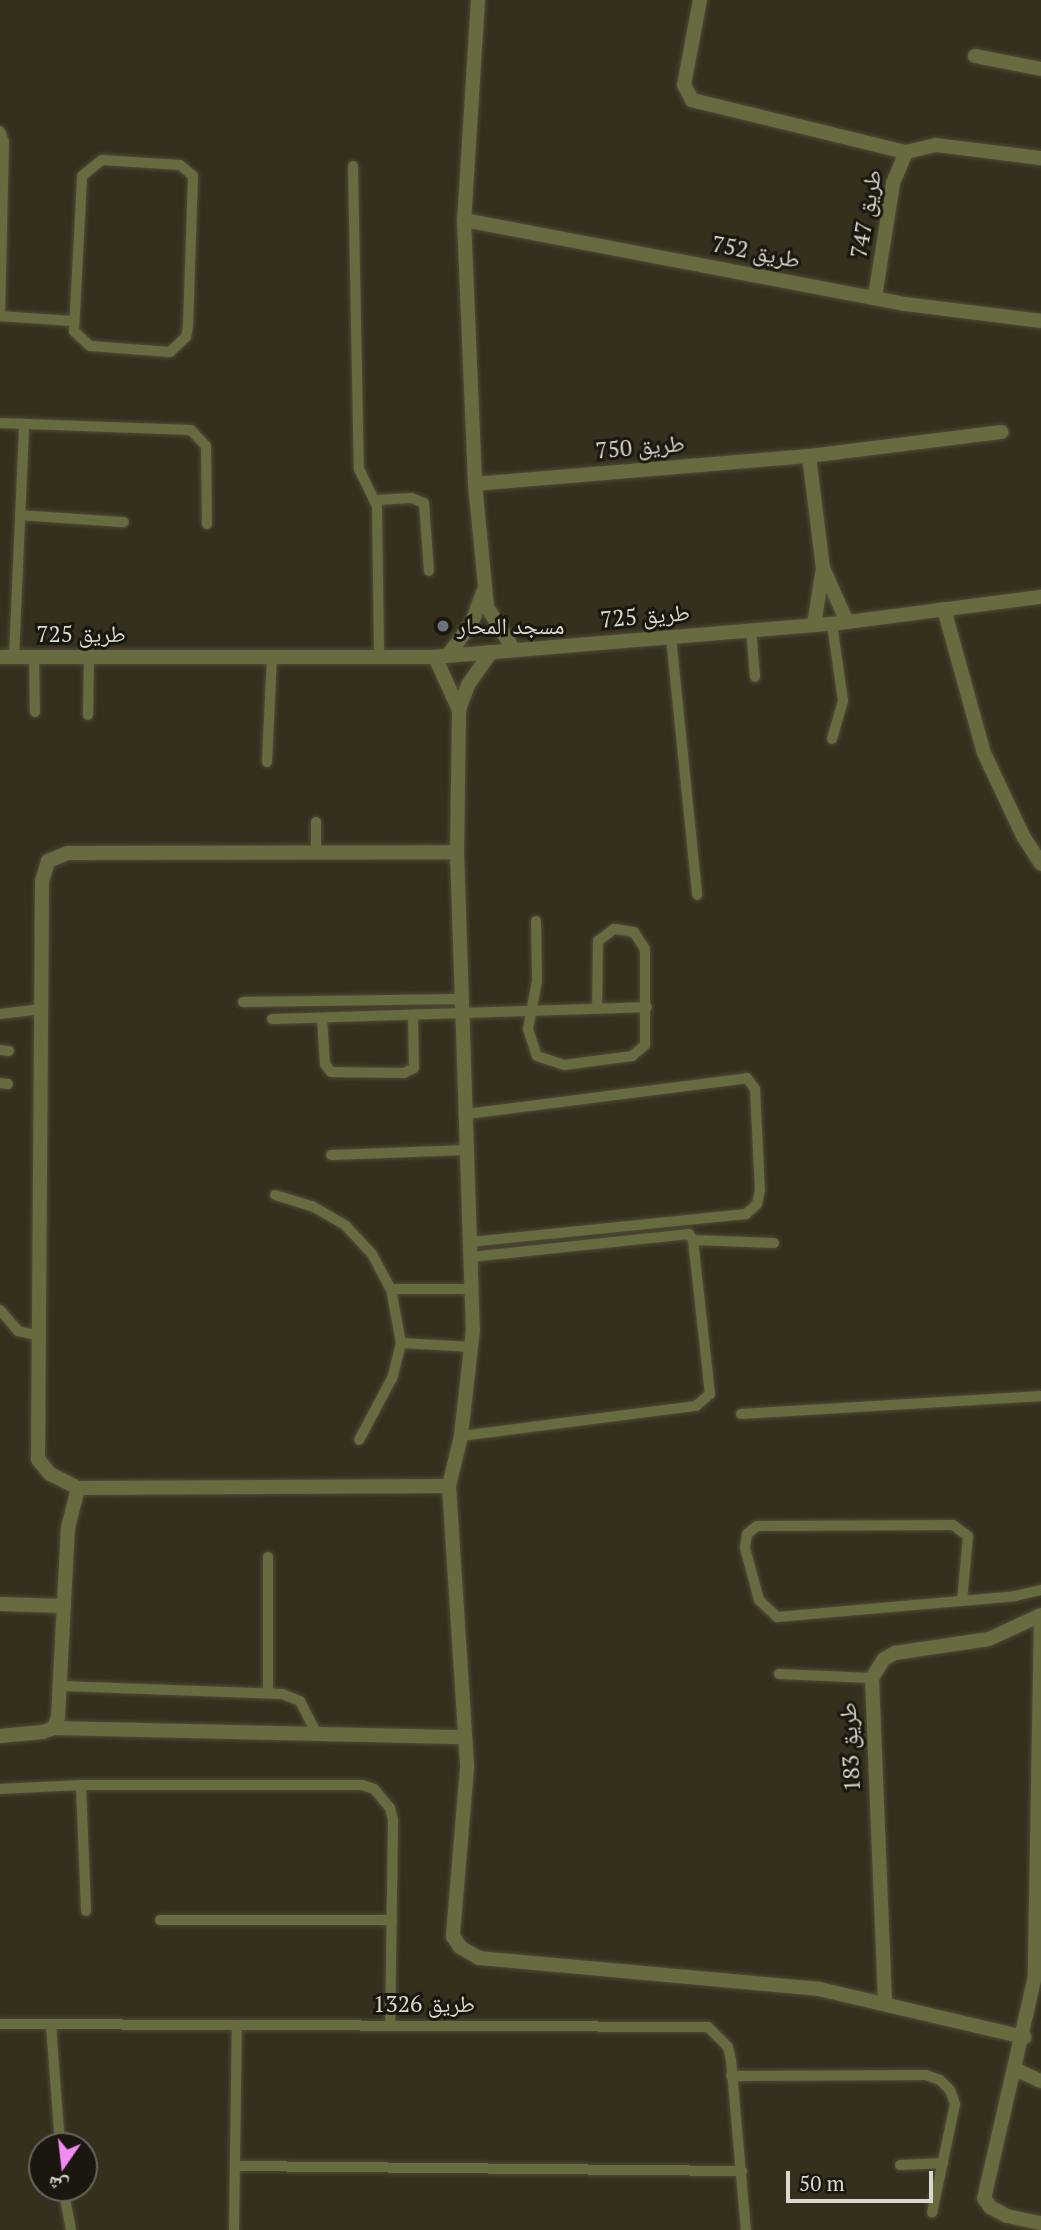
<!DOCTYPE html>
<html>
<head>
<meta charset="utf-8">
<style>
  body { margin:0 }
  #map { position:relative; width:1041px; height:2230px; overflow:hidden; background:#352f1d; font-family:"PT Serif","Noto Naskh Arabic",serif }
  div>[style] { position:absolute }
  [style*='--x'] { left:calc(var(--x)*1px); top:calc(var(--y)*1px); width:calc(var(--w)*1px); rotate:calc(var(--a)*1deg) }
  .roads { filter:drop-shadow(0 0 2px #504a39) drop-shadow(0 0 2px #504a39) }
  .lane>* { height:10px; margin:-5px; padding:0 5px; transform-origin:5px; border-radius:5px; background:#686b40 }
  .street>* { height:14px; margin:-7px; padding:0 7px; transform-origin:7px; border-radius:7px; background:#686b40 }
  .dots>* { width:19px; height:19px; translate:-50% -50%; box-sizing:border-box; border:4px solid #1a170f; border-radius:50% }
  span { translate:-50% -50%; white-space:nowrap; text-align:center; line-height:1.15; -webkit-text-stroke:6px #1a170f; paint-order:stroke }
  .street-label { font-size:23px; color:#dbd8cd }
  .poi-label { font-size:23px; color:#dbd8cd }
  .left { translate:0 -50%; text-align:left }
  .north { position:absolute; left:28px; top:2132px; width:70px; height:70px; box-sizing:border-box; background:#1a170f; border:2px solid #67645b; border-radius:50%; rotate:194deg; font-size:19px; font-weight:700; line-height:28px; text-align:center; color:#dbd8cd }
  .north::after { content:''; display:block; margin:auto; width:24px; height:32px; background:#f18af4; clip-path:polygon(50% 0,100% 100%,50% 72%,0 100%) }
  .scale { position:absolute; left:786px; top:2171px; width:147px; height:32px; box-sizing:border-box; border:4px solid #dbd8cd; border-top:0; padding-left:9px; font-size:21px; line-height:24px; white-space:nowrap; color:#dbd8cd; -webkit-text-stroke:5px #1a170f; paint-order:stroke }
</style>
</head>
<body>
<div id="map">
  <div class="roads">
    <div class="lane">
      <i style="--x:0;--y:131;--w:12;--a:70"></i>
      <i style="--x:4;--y:142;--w:174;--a:91.3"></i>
      <i style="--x:102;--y:160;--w:78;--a:3.7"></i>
      <i style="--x:180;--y:165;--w:17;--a:40"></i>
      <i style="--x:193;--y:176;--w:150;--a:91.9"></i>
      <i style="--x:188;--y:326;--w:11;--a:100"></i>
      <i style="--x:186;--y:337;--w:22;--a:137"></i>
      <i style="--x:170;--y:352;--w:80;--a:-175.7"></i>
      <i style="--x:90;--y:346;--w:22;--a:-137"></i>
      <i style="--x:74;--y:331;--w:155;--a:-87"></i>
      <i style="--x:82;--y:176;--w:26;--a:-39"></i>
      <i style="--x:353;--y:166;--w:303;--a:88.9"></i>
      <i style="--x:359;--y:469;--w:41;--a:64.1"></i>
      <i style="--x:377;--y:506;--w:151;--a:89.2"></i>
      <i style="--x:0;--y:316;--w:71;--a:4"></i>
      <i style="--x:0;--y:423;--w:191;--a:2.1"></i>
      <i style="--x:191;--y:430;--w:22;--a:47"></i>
      <i style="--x:206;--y:446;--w:78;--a:89.3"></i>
      <i style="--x:376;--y:500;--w:36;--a:-3"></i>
      <i style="--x:412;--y:498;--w:13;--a:23"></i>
      <i style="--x:424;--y:503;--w:68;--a:85.8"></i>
      <i style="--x:20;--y:515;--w:104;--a:3.9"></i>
      <i style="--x:751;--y:630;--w:47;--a:85.1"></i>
      <i style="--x:671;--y:637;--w:259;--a:84.2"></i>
      <i style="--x:14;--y:657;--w:233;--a:-87.5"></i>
      <i style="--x:34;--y:657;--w:55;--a:89"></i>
      <i style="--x:88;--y:715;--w:58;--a:-89"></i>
      <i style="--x:832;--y:739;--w:40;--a:-74"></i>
      <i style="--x:843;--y:701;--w:78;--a:-98.1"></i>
      <i style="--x:267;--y:762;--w:105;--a:-87.3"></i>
      <i style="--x:316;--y:822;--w:28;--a:90"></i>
      <i style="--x:536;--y:921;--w:60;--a:89"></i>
      <i style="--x:537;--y:981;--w:49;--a:100.6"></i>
      <i style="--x:528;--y:1029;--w:28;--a:72"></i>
      <i style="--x:537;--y:1056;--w:28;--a:18"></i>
      <i style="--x:564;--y:1065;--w:69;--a:-7.5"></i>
      <i style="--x:632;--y:1056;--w:17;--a:-40"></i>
      <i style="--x:645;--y:1045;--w:96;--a:-90"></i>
      <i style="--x:645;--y:949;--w:20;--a:-123"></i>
      <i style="--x:634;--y:932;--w:20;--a:-171"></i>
      <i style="--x:614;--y:929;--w:20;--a:143"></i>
      <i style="--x:598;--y:941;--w:68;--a:90.8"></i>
      <i style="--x:243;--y:1002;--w:219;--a:-0.8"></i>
      <i style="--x:0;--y:1014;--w:42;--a:-6.8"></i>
      <i style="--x:322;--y:1018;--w:46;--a:86.3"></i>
      <i style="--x:325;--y:1064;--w:10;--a:53"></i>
      <i style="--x:331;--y:1072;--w:73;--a:0.8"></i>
      <i style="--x:404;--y:1073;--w:11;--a:-27"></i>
      <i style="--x:414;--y:1068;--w:53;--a:-91.1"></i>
      <i style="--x:272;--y:1019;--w:375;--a:-1.8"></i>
      <i style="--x:0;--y:1050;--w:9;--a:6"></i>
      <i style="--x:0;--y:1083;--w:8;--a:7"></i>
      <i style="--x:467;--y:1114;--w:282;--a:-7.3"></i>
      <i style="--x:747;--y:1078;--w:14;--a:54"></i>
      <i style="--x:755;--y:1089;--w:101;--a:87.2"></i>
      <i style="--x:760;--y:1190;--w:14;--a:102"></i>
      <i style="--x:757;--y:1204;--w:15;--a:138"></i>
      <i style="--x:746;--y:1214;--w:276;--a:174.2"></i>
      <i style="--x:331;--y:1155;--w:137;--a:-2.1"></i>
      <i style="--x:275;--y:1195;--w:39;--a:17"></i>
      <i style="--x:312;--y:1206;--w:39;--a:30"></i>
      <i style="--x:346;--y:1226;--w:38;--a:47"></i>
      <i style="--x:372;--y:1254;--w:40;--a:62"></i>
      <i style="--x:391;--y:1289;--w:55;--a:79.5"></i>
      <i style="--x:401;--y:1343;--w:36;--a:104"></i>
      <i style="--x:392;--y:1378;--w:70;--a:118"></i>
      <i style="--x:693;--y:1240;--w:81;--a:2.1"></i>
      <i style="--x:391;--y:1289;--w:81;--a:0"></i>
      <i style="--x:0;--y:1310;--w:28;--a:49"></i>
      <i style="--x:18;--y:1331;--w:22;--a:13"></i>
      <i style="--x:401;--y:1343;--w:71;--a:3.2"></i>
      <i style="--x:741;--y:1414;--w:301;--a:-3.4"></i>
      <i style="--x:461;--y:1436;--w:237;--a:-7.3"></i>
      <i style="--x:696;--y:1406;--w:18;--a:-41"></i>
      <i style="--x:710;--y:1394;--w:155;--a:-96.3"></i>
      <i style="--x:693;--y:1240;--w:7;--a:-124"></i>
      <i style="--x:689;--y:1234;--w:219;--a:174"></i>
      <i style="--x:268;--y:1557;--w:135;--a:90"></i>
      <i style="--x:962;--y:1601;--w:65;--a:-84.7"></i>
      <i style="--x:968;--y:1536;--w:19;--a:-144"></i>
      <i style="--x:953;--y:1525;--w:196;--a:179.7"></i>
      <i style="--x:757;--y:1526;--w:13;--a:141"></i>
      <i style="--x:747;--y:1534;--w:14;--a:98"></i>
      <i style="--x:745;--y:1548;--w:54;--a:74.9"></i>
      <i style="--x:759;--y:1600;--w:25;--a:43"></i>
      <i style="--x:777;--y:1617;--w:239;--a:-5"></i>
      <i style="--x:1015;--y:1596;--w:27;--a:-13"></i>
      <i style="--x:779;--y:1674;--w:93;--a:2.5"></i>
      <i style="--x:61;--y:1686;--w:221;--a:2.1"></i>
      <i style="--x:282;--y:1694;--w:19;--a:21"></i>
      <i style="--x:300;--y:1701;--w:36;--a:63"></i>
      <i style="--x:81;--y:1785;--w:126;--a:87.7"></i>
      <i style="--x:0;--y:1789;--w:81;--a:-2.8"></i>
      <i style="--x:81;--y:1785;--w:281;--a:0"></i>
      <i style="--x:362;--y:1785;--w:13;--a:18"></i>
      <i style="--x:374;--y:1789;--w:25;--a:50"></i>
      <i style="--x:390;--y:1808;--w:12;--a:76"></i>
      <i style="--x:393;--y:1820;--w:205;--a:90.8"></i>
      <i style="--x:160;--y:1920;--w:232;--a:0"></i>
      <i style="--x:0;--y:2024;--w:708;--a:0.24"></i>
      <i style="--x:708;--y:2027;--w:28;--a:45"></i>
      <i style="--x:728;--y:2047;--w:13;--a:77"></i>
      <i style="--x:731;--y:2060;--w:171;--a:85"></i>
      <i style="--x:51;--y:2025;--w:121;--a:85.7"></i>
      <i style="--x:731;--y:2076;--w:195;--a:-0.3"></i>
      <i style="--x:926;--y:2075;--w:15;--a:20"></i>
      <i style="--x:940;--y:2080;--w:14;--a:45"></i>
      <i style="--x:950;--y:2090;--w:15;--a:70"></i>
      <i style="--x:955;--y:2104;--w:111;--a:101.9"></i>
      <i style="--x:900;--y:2165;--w:43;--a:-2.7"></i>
      <i style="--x:236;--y:2166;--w:506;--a:0.57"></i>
      <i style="--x:63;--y:2188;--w:43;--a:79.2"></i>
      <i style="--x:234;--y:2230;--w:203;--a:-89.2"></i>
    </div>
    <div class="street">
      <i style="--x:478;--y:0;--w:220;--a:93.6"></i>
      <i style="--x:464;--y:220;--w:264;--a:87.6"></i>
      <i style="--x:475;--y:484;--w:124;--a:84.4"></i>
      <i style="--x:487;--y:607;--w:51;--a:57.9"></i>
      <i style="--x:700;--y:0;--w:86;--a:100.7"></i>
      <i style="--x:684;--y:85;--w:17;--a:62"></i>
      <i style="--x:692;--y:100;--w:220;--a:13.7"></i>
      <i style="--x:975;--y:56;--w:67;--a:11.1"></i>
      <i style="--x:464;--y:220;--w:449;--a:10.8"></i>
      <i style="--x:905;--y:304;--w:137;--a:7.1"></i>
      <i style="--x:875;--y:297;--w:115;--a:-81"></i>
      <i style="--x:893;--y:183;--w:34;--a:-67"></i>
      <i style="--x:906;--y:152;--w:31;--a:-13"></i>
      <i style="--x:936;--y:145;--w:106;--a:7.1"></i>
      <i style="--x:809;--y:456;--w:113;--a:82.9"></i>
      <i style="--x:823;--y:568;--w:58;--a:99"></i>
      <i style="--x:475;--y:484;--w:335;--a:-4.8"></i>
      <i style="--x:809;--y:456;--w:194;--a:-7.1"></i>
      <i style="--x:823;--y:568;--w:59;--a:66"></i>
      <i style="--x:944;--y:609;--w:149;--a:74.5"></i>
      <i style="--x:984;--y:753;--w:92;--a:64.8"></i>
      <i style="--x:1023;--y:836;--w:33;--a:57"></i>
      <i style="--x:491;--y:652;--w:40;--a:124.9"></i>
      <i style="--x:468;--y:685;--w:27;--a:110"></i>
      <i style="--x:459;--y:710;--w:142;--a:90.8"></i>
      <i style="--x:457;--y:852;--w:478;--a:88.1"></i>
      <i style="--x:473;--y:1330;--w:107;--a:96.5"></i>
      <i style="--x:461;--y:1436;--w:51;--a:103.5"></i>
      <i style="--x:449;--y:1486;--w:283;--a:86.3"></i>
      <i style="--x:467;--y:1768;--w:169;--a:94.8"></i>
      <i style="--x:453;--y:1936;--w:13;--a:58"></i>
      <i style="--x:460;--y:1947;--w:22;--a:30"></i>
      <i style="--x:479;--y:1958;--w:341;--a:5.2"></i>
      <i style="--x:819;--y:1989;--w:211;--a:13.2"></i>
      <i style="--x:448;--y:655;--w:38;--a:-53"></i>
      <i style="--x:471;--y:625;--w:35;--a:-70"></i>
      <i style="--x:0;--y:657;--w:435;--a:0"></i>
      <i style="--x:435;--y:657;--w:398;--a:-4.8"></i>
      <i style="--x:832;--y:624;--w:211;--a:-7.4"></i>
      <i style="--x:435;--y:657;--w:58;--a:65.6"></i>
      <i style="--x:449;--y:1486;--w:371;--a:179.7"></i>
      <i style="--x:78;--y:1488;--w:31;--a:-153"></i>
      <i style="--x:50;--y:1474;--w:19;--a:-129"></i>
      <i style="--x:38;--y:1459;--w:578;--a:-89.6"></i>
      <i style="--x:42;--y:881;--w:21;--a:-73"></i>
      <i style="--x:48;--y:861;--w:22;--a:-22"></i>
      <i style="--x:68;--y:853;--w:389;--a:-0.1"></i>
      <i style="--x:0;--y:1604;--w:64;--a:1.8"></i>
      <i style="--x:1041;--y:1616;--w:360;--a:91"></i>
      <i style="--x:1035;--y:1976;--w:228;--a:102.9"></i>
      <i style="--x:984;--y:2198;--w:11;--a:56"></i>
      <i style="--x:990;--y:2207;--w:19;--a:28"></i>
      <i style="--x:1007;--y:2216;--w:35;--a:12"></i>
      <i style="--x:54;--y:1728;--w:411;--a:1.3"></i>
      <i style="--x:0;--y:1736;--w:43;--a:-5.3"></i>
      <i style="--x:43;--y:1732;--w:12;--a:-20"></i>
      <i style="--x:54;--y:1728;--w:12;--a:-70"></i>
      <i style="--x:58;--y:1717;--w:189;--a:-87"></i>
      <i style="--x:68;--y:1528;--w:41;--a:-76"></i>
      <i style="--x:885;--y:2002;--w:324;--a:-92.3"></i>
      <i style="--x:872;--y:1678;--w:22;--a:-58"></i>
      <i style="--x:884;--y:1659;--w:13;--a:-29"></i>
      <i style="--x:895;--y:1653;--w:95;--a:-8.5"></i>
      <i style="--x:989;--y:1639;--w:57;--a:-24.8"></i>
      <i style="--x:1017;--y:2070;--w:26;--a:25"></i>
    </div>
  </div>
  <div class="dots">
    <i style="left:443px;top:626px;background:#6b7280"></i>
  </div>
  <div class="street-label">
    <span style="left:866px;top:214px;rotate:-80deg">طريق 747</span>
    <span style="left:756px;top:252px;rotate:11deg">طريق 752</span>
    <span style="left:640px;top:447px;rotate:-5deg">طريق 750</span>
    <span style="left:645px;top:616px;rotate:-5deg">طريق 725</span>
    <span style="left:81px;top:634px">طريق 725</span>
    <span style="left:850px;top:1747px;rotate:-93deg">طريق 183</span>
    <span style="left:424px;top:2004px">طريق 1326</span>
  </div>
  <div class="poi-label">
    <span class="left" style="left:457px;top:626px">مسجد المحار</span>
  </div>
  <div class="north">ش</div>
  <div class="scale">50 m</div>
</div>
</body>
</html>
